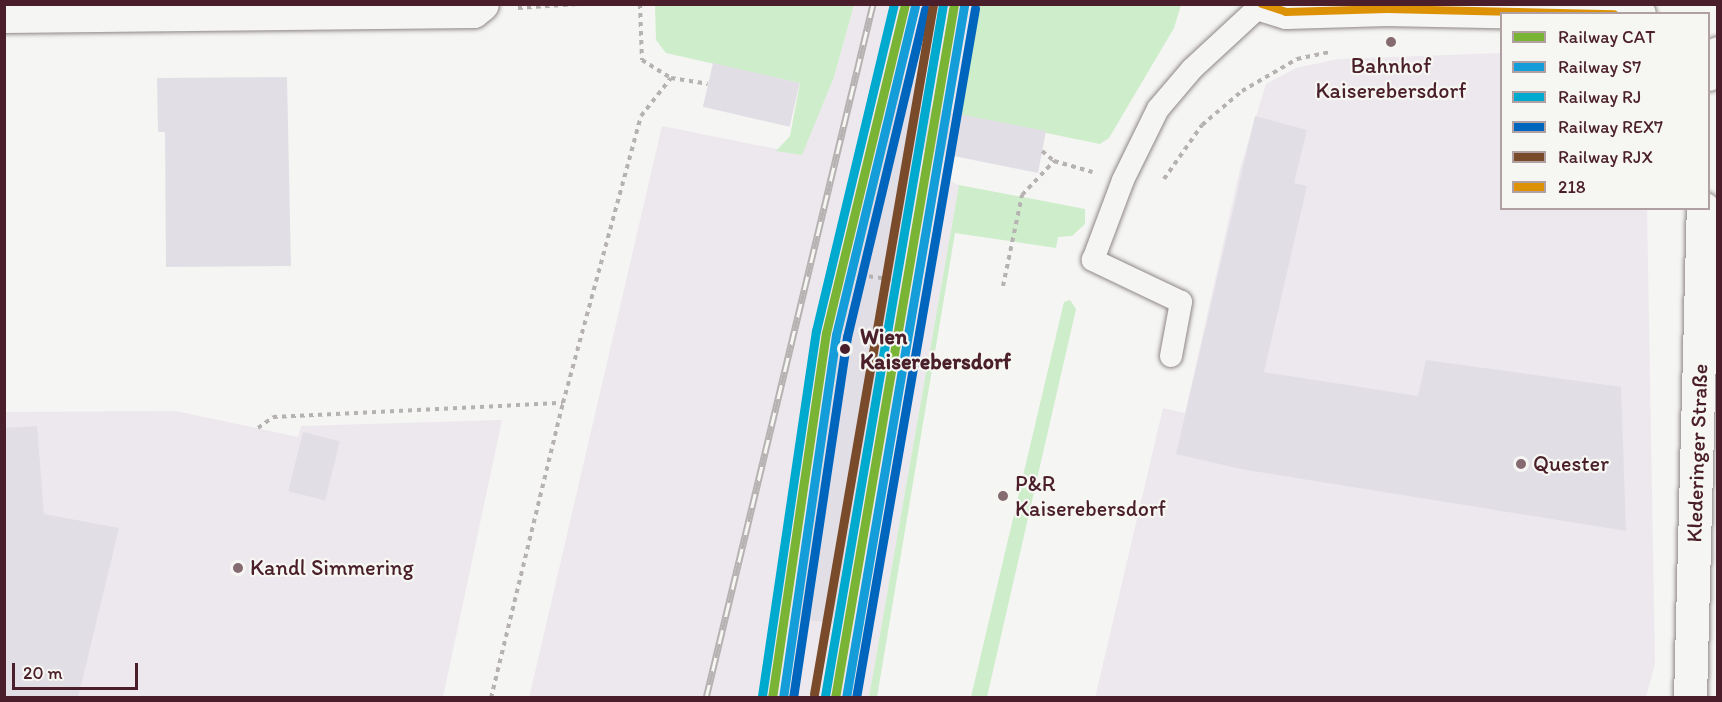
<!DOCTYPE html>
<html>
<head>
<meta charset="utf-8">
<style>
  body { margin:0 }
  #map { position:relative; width:1722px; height:702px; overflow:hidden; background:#f5f5f3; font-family:Itim,sans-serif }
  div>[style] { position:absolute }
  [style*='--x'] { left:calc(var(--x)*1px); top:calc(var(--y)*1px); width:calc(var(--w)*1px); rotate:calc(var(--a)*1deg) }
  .built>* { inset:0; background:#ede8ed }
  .green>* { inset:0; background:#ceedca }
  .building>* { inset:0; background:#e2dee6; transform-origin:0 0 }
  .path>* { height:4px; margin-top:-2px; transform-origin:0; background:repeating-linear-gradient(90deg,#b6b2b2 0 4.5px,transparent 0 9px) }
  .roads { filter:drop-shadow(0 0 2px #8f8788) drop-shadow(0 0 2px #8f8788) }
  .lane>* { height:22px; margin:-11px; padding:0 11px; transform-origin:11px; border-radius:11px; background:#f5f5f3 }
  .street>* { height:33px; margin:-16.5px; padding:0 16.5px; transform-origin:16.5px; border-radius:16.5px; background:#f5f5f3 }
  .secondary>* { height:33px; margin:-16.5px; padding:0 16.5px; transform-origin:16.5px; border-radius:16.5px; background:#f5f5f3 }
  .rail>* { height:7px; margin-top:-3.5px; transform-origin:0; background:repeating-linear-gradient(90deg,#f6f6f2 0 14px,#b6b2b2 0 28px); box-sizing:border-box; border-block:2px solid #b6b2b2 }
  .bus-1>* { height:8px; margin:-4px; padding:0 4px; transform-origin:4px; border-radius:4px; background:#dd9206 }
  .rail-1>* { height:9px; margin:-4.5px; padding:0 4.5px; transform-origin:4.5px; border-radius:4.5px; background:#79b435 }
  .rail-2>* { height:9px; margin:-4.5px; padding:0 4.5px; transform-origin:4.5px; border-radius:4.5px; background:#159dd9 }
  .rail-3>* { height:9px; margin:-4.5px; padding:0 4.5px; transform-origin:4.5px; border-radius:4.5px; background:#00a9ce }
  .rail-4>* { height:9px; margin:-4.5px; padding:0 4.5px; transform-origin:4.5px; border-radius:4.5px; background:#0065bd }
  .rail-5>* { height:9px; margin:-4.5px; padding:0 4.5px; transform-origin:4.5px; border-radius:4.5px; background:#7a4b2a }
  .dots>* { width:16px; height:16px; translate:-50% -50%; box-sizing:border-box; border:3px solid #f6f6f2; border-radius:50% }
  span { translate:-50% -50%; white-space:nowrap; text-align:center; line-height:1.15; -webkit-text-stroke:4.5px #f6f6f2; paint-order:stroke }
  .poi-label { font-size:22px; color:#4a1f2b }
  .left { translate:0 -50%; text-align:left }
  .stop-label { font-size:22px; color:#4a1f2b; font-weight:700 }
  .street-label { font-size:22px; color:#4a1f2b }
  .frame { position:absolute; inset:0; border:6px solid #4a1f2b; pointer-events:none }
  .legend { position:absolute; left:1500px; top:12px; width:210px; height:198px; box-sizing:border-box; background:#f6f6f2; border:2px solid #b1a0a2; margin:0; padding:8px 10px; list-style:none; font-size:18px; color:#4a1f2b }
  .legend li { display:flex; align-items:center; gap:12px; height:30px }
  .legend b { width:30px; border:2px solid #b1a0a2 }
  .scale { position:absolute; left:12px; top:663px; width:126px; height:27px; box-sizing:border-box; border:3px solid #4a1f2b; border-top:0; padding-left:8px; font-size:18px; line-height:21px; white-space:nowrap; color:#4a1f2b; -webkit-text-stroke:4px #f6f6f2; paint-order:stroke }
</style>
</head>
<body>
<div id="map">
  <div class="built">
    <i style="clip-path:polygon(854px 5px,977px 5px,947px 180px,959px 185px,869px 697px,529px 698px,662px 126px,802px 154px,834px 77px)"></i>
    <i style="clip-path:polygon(1501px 53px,1502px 208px,1647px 209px,1655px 663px,1646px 697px,1095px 698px,1163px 408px,1185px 413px,1240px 169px,1266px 84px,1296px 68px,1338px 59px)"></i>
    <i style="clip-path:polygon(176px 411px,298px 437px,301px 426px,502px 420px,443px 697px,5px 697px,4px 412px)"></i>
  </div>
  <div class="green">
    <i style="clip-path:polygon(655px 5px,854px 5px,834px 77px,802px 155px,776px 151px,790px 136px,800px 83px,666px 53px,656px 40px)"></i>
    <i style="clip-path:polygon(977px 5px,1181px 5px,1174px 28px,1109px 138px,1100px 144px,959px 115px)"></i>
    <i style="clip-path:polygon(959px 185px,1085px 209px,1085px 224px,1072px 236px,1058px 237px,1056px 248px,955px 233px,877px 697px,869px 697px)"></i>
    <i style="clip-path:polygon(1070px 300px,1076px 309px,987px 697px,971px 697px,1064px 302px)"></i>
  </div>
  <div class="building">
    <i style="left:713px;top:63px;width:89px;height:45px;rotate:13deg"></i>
    <i style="clip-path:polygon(287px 77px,291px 266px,166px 267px,165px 132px,158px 132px,157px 78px)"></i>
    <i style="clip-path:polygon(900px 77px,925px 82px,921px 107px,1046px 131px,1038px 173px,914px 148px,881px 358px,833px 623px,793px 618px,848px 297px)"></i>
    <i style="clip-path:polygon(1255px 116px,1307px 130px,1294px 183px,1307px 186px,1264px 372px,1418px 396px,1426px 360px,1621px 387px,1626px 531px,1241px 469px,1176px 454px)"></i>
    <i style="clip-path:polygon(37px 426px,44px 514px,119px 528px,78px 698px,4px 698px,4px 428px)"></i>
    <i style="left:303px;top:432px;width:38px;height:61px;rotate:14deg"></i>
  </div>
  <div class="path">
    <i style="--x:640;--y:4;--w:56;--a:88"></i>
    <i style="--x:642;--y:60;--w:34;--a:32"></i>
    <i style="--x:671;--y:78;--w:37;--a:9"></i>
    <i style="--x:518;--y:8;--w:60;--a:-3.8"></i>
    <i style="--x:1042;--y:151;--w:16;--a:40"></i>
    <i style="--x:1054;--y:161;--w:40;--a:16"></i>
    <i style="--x:1164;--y:179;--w:66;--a:-54.9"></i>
    <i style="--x:1202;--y:125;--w:52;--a:-40.4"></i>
    <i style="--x:1242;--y:91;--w:64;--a:-30.2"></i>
    <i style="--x:1297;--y:59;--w:33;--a:-12"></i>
    <i style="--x:851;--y:274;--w:46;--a:7.4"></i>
    <i style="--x:1003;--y:286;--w:93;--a:-78.2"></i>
    <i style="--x:1022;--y:195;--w:47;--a:-46.7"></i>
    <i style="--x:258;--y:428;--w:19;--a:-36"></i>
    <i style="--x:273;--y:417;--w:290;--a:-2.8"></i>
    <i style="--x:491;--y:698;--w:304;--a:-76.3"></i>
    <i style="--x:563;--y:403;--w:297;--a:-74.8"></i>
    <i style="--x:641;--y:116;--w:48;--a:-51.7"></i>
  </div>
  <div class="roads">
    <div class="lane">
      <i style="--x:1171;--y:356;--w:55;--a:-79.5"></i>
      <i style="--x:1181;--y:302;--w:98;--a:-154.5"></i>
      <i style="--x:1093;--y:260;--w:85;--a:-69.4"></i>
      <i style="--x:1123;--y:180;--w:79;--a:-63.8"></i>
      <i style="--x:1158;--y:109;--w:52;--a:-49.6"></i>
      <i style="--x:1192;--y:69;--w:94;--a:-42.8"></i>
    </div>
    <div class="street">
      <i style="--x:1260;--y:4;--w:27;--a:17"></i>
      <i style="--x:1286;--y:12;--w:101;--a:-1.7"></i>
      <i style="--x:1387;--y:9;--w:252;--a:1.1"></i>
      <i style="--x:4;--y:16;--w:469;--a:-0.6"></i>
      <i style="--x:473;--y:11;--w:11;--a:-38"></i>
    </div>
    <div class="secondary">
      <i style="--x:1708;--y:74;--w:23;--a:-65"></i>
      <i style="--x:1690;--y:698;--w:490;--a:-88.5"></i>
    </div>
  </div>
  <div class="rail">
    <i style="--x:706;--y:698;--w:714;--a:-76.47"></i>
  </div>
  <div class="bus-1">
    <i style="--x:1262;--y:4;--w:25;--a:18"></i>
    <i style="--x:1286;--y:12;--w:101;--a:-1.7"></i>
    <i style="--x:1387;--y:9;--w:227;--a:1.3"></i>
  </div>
  <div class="rail-1">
    <i style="--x:772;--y:698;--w:369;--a:-81.6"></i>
    <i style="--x:826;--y:333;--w:338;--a:-76.5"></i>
    <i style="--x:835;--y:698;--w:704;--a:-80.27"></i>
  </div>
  <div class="rail-2">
    <i style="--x:783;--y:698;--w:367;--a:-81.7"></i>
    <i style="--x:836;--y:335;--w:338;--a:-76.5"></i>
    <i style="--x:846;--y:698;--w:702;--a:-80.32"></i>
  </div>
  <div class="rail-3">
    <i style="--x:762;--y:696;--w:369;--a:-81.6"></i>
    <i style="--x:816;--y:331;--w:336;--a:-76.6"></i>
    <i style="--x:825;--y:696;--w:702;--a:-80.32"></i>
  </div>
  <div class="rail-4">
    <i style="--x:793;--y:698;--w:365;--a:-81.5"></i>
    <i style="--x:847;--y:337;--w:337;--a:-76.6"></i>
    <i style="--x:856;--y:698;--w:700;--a:-80.21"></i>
  </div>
  <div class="rail-5">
    <i style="--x:814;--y:694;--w:700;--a:-80.21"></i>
  </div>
  <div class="dots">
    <i style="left:1391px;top:42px;background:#866a71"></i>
    <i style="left:845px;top:349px;background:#4a1f2b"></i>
    <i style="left:1521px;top:464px;background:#866a71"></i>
    <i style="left:1003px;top:496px;background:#866a71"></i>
    <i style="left:238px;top:568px;background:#866a71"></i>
  </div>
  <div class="poi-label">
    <span style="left:1391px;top:78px">Bahnhof<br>Kaiserebersdorf</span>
    <span class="left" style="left:1533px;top:464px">Quester</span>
    <span class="left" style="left:1015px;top:496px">P&amp;R<br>Kaiserebersdorf</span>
    <span class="left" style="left:250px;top:568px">Kandl Simmering</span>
  </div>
  <div class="stop-label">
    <span class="left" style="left:860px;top:349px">Wien<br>Kaiserebersdorf</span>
  </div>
  <div class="street-label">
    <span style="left:1697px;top:453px;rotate:-88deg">Klederinger Straße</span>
  </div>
  <div class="frame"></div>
  <ul class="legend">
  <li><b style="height:8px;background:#79b435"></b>Railway CAT</li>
  <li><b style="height:8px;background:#159dd9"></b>Railway S7</li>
  <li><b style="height:8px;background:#00a9ce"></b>Railway RJ</li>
  <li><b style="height:8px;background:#0065bd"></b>Railway REX7</li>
  <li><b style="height:8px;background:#7a4b2a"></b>Railway RJX</li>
  <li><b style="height:8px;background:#dd9206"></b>218</li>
  </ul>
  <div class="scale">20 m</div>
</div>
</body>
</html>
